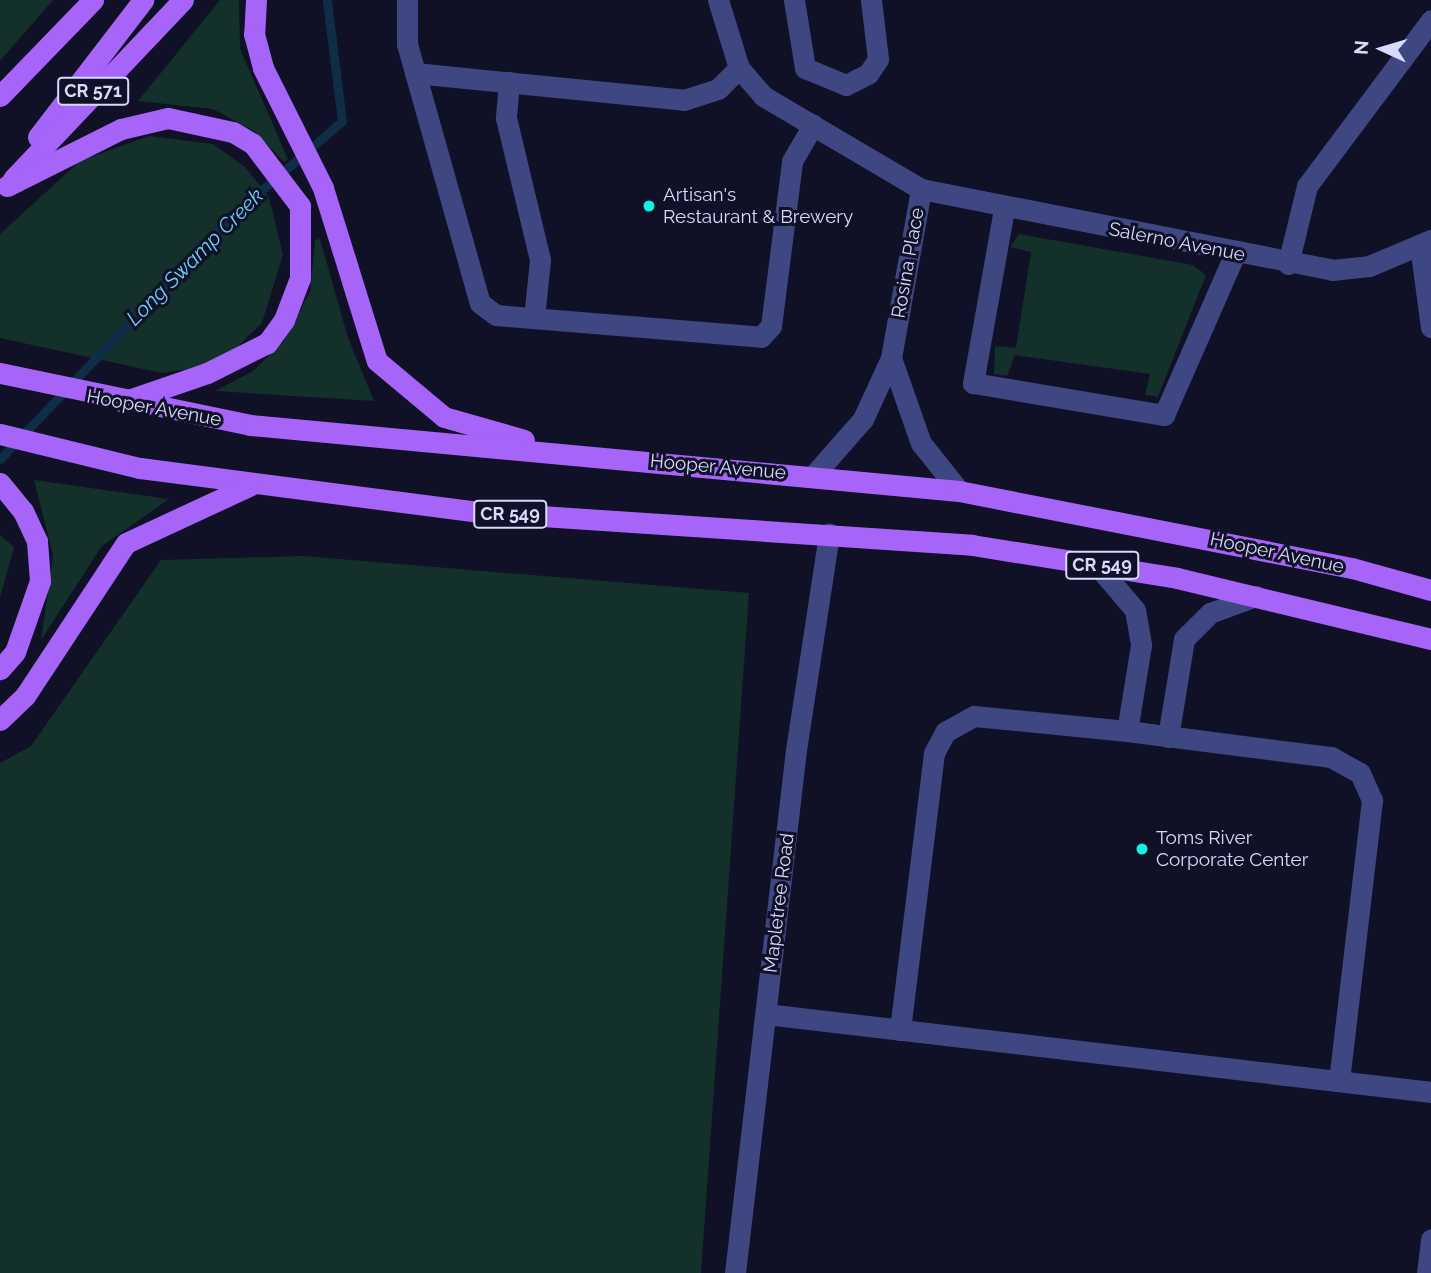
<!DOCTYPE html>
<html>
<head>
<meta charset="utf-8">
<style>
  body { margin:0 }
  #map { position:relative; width:1431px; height:1273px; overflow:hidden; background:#101026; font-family:Raleway,sans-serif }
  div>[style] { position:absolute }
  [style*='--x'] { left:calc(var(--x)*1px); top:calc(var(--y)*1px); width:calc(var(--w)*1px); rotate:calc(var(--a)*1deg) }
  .green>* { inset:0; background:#14302a }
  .stream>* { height:9px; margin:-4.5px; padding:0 4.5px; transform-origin:4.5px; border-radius:4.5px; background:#0f2d46 }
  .minor>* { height:21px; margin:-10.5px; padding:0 10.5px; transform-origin:10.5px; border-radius:10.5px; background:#3e4782 }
  .major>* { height:21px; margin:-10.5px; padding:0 10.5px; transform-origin:10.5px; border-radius:10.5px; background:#a764f8 }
  .dots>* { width:19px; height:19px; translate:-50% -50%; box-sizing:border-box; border:4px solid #101026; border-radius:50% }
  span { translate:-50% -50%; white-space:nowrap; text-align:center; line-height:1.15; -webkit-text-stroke:6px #101026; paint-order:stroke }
  .shield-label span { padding:2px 5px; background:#101026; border:2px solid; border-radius:5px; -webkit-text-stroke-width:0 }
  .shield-label { font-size:18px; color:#d7d9fd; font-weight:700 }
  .poi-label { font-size:19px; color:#d7d9fd }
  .left { translate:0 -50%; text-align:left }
  .street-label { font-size:19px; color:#d7d9fd }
  .water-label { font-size:21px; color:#6acff8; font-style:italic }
  .north { position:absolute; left:1347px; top:14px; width:70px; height:70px; -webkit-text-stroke:5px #101026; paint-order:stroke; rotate:274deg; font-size:19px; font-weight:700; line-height:28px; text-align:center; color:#d7d9fd }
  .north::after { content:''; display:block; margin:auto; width:24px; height:32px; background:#d7d9fd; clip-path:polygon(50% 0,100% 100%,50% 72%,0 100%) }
</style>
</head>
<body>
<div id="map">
  <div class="green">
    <i style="clip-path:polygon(0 0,53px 0,0 61px)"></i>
    <i style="clip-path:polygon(220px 0,239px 0,240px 49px,288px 159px,284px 162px,254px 131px,213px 109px,138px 101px)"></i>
    <i style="clip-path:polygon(149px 136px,213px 144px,245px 167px,269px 197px,283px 255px,262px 323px,236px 348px,195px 368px,162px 373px,0 338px,0 234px,80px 161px)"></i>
    <i style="clip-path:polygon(1019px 234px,1193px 265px,1206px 275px,1158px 397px,1145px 395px,1150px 374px,1015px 355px,1007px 376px,994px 374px,995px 346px,1016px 348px,1031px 252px,1010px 247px)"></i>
    <i style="clip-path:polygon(320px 239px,348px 338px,374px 401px,215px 391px,253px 371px,284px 341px,310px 292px,315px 240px)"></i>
    <i style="clip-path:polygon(34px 480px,169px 499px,102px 546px,41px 640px,53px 555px)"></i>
    <i style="clip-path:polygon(0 535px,14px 547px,0 598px)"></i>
    <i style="clip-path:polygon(304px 556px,749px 593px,701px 1273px,0 1273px,0 763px,31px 746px,161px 560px)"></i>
  </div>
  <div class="stream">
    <i style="--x:0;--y:459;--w:330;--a:-46.5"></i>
    <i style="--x:227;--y:220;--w:152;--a:-40.7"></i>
    <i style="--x:342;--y:121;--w:122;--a:-97.1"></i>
  </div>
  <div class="minor">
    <i style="--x:407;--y:0;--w:44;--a:90"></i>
    <i style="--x:407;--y:44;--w:269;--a:74.3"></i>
    <i style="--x:480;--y:303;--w:20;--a:37"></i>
    <i style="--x:496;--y:315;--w:266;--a:4.7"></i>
    <i style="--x:761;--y:337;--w:15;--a:-48"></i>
    <i style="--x:771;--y:326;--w:166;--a:-82.7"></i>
    <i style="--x:792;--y:161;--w:42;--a:-59.7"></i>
    <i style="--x:718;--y:0;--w:71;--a:72.8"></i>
    <i style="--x:739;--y:68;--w:37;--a:49"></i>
    <i style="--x:763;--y:96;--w:183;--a:30.5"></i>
    <i style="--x:921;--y:189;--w:419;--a:11.1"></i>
    <i style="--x:1332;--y:270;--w:37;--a:-6"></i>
    <i style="--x:1369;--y:266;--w:67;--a:-22.8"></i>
    <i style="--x:794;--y:0;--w:69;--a:80.8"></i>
    <i style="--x:805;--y:68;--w:44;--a:22.5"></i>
    <i style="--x:846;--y:85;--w:25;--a:-27"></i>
    <i style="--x:868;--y:74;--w:18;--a:-56"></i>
    <i style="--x:878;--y:59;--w:59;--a:-96.8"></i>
    <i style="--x:415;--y:73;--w:270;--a:5.7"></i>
    <i style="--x:684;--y:100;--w:36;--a:-18"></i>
    <i style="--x:718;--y:89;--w:30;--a:-45"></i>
    <i style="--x:509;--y:82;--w:36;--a:95"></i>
    <i style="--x:506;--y:118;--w:146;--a:76.5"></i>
    <i style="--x:540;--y:260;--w:58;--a:95.9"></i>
    <i style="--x:1004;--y:209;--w:177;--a:100.1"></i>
    <i style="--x:973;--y:383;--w:194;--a:9.5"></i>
    <i style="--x:1164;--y:415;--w:177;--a:-66.3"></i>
    <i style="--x:1420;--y:245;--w:83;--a:82.4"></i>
    <i style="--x:1288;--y:264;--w:80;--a:-76.3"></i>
    <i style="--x:1307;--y:186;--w:207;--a:-53.2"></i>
    <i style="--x:891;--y:358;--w:90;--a:70.6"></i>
    <i style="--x:921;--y:443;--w:61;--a:51.6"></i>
    <i style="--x:813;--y:476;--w:76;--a:-48.7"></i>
    <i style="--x:863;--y:419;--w:67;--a:-65.3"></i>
    <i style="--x:891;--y:358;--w:172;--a:-79.9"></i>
    <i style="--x:1096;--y:564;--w:60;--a:49.7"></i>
    <i style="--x:1135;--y:610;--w:36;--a:80"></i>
    <i style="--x:1141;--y:645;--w:87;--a:99.2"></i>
    <i style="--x:1168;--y:737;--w:99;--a:-80.7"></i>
    <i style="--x:1184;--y:639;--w:37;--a:-45"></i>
    <i style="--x:1210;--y:613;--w:49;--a:-20.3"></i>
    <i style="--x:766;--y:1014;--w:670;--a:6.69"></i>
    <i style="--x:900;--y:1030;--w:279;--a:-83"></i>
    <i style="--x:934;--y:753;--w:24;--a:-62"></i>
    <i style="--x:945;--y:732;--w:33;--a:-29"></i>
    <i style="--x:974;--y:716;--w:154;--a:5.6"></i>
    <i style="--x:1127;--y:731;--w:206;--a:7.3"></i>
    <i style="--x:1331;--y:757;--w:33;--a:29"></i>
    <i style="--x:1360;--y:773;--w:30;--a:66"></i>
    <i style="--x:1372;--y:800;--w:283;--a:96.7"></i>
    <i style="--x:735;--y:1273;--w:527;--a:-83.35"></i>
    <i style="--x:796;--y:750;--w:219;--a:-81.3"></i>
    <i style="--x:1427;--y:1273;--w:34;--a:-83"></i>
  </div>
  <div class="major">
    <i style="--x:256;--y:0;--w:34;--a:93"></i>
    <i style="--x:254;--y:34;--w:35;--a:75"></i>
    <i style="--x:263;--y:68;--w:134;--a:63.4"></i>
    <i style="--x:323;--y:188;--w:181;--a:72.7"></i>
    <i style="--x:377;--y:361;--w:87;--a:39.9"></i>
    <i style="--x:444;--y:417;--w:83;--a:16"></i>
    <i style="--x:0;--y:96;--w:134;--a:-45.9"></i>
    <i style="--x:38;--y:137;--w:173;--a:-52.5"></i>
    <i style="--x:13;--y:179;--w:247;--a:-46.5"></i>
    <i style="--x:7;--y:186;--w:127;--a:-26.6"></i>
    <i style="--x:121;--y:129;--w:48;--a:-13.2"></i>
    <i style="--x:168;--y:118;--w:66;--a:12.2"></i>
    <i style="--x:233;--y:132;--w:23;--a:31"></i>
    <i style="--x:253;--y:144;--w:78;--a:52.8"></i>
    <i style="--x:300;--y:206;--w:72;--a:90"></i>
    <i style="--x:300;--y:278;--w:45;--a:110.9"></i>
    <i style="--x:284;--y:320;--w:29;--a:126"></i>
    <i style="--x:267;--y:343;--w:67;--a:153.4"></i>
    <i style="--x:207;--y:373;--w:89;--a:161"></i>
    <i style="--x:0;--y:373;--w:255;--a:11.7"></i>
    <i style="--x:250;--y:425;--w:712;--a:5.32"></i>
    <i style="--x:959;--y:491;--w:400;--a:11.1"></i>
    <i style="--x:1352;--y:568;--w:82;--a:15.6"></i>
    <i style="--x:0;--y:434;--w:144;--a:13.7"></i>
    <i style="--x:140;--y:468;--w:343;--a:7.4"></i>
    <i style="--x:480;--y:512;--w:493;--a:3.8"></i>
    <i style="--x:972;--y:545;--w:208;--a:9.1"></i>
    <i style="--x:1177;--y:578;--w:261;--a:13.5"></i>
    <i style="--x:0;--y:483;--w:36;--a:51"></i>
    <i style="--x:23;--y:511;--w:33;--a:65"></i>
    <i style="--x:37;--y:541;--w:40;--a:85.7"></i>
    <i style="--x:40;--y:581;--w:75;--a:109.4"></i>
    <i style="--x:15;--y:652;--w:23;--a:131"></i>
    <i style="--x:0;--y:720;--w:35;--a:-44"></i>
    <i style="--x:25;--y:696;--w:183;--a:-56.6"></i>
    <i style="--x:126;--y:543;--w:140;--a:-24.9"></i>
  </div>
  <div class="dots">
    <i style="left:649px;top:206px;background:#0df4e3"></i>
    <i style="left:1142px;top:849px;background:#0df4e3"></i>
  </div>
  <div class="shield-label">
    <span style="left:93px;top:91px">CR 571</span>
    <span style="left:510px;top:514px">CR 549</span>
    <span style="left:1102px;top:565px">CR 549</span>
  </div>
  <div class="poi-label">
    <span class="left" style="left:663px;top:206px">Artisan's<br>Restaurant &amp; Brewery</span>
    <span class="left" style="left:1156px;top:849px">Toms River<br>Corporate Center</span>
  </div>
  <div class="street-label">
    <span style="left:1177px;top:242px;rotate:11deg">Salerno Avenue</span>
    <span style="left:908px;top:263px;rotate:-80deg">Rosina Place</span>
    <span style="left:154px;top:408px;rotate:10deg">Hooper Avenue</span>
    <span style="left:718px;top:467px;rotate:5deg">Hooper Avenue</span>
    <span style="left:1277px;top:553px;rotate:12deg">Hooper Avenue</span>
    <span style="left:779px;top:903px;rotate:-83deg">Mapletree Road</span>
  </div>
  <div class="water-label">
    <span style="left:195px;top:257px;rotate:-45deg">Long Swamp Creek</span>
  </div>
  <div class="north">N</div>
</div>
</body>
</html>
